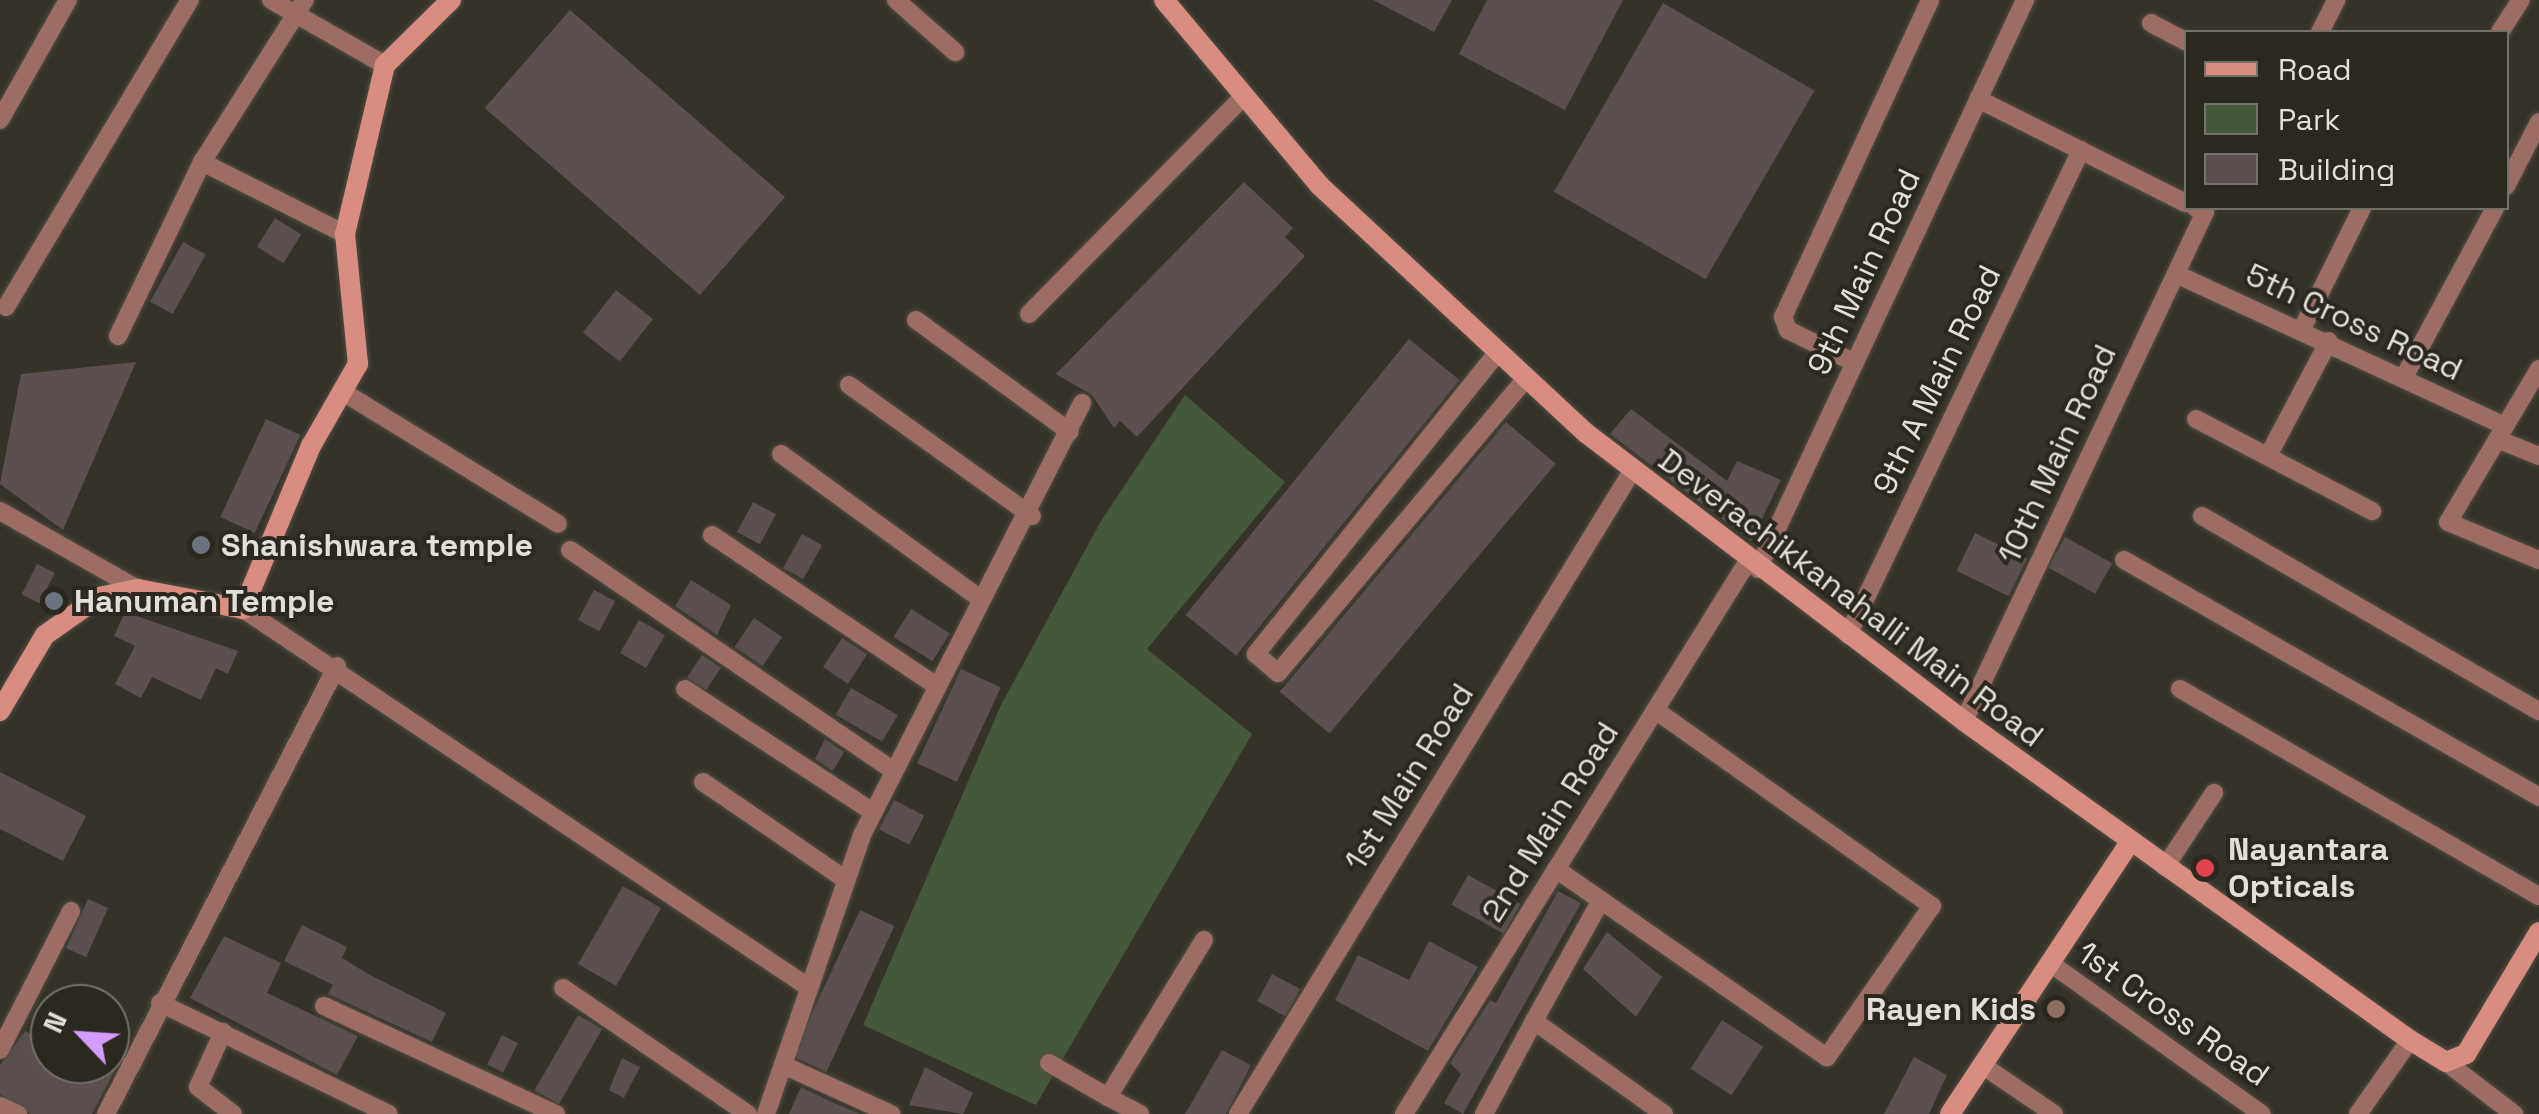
<!DOCTYPE html>
<html>
<head>
<meta charset="utf-8">
<style>
  body { margin:0 }
  #map { position:relative; width:2539px; height:1114px; overflow:hidden; background:#353229; font-family:"Space Grotesk",sans-serif }
  div>[style] { position:absolute }
  [style*='--x'] { left:calc(var(--x)*1px); top:calc(var(--y)*1px); width:calc(var(--w)*1px); rotate:calc(var(--a)*1deg) }
  .green>* { inset:0; background:#46583b }
  .building>* { inset:0; background:#5b504f; transform-origin:0 0 }
  .roads { filter:drop-shadow(0 0 2px #514e45) drop-shadow(0 0 2px #514e45) }
  .street>* { height:18px; margin:-9px; padding:0 9px; transform-origin:9px; border-radius:9px; background:#9d6d65 }
  .secondary>* { height:20px; margin:-10px; padding:0 10px; transform-origin:10px; border-radius:10px; background:#d98d81 }
  .dots>* { width:28px; height:28px; translate:-50% -50%; box-sizing:border-box; border:5px solid #2b2820; border-radius:50% }
  span { translate:-50% -50%; white-space:nowrap; text-align:center; line-height:1.15; -webkit-text-stroke:8px #2b2820; paint-order:stroke }
  .street-label { font-size:32px; color:#e2dfda }
  .poi-label { font-size:32px; color:#e2dfda; font-weight:700 }
  .left { translate:0 -50%; text-align:left }
  .right { translate:-100% -50%; text-align:right }
  .legend { position:absolute; left:2184px; top:30px; width:325px; height:180px; box-sizing:border-box; background:#2b2820; border:2px solid #74716a; margin:0; padding:12px 18px; list-style:none; font-size:30px; color:#e2dfda }
  .legend li { display:flex; align-items:center; gap:20px; height:50px }
  .legend b { width:50px; border:2px solid #74716a }
  .north { position:absolute; left:30px; top:984px; width:100px; height:100px; box-sizing:border-box; background:#2b2820; border:2px solid #74716a; border-radius:50%; rotate:295deg; font-size:28px; font-weight:700; line-height:40px; text-align:center; color:#e2dfda }
  .north::after { content:''; display:block; margin:auto; width:35px; height:45px; background:#d49cfc; clip-path:polygon(50% 0,100% 100%,50% 72%,0 100%) }
</style>
</head>
<body>
<div id="map">
  <div class="green">
    <i style="clip-path:polygon(1185px 395px,1285px 482px,1147px 649px,1252px 734px,1036px 1105px,863px 1025px,1001px 705px,1101px 521px)"></i>
  </div>
  <div class="building">
    <i style="clip-path:polygon(1373px 0,1452px 0,1434px 32px)"></i>
    <i style="clip-path:polygon(1487px 0,1623px 0,1565px 110px,1459px 54px)"></i>
    <i style="left:1663px;top:3px;width:175px;height:218px;rotate:30deg"></i>
    <i style="left:570px;top:10px;width:285px;height:130px;rotate:41deg"></i>
    <i style="clip-path:polygon(1244px 182px,1293px 228px,1285px 237px,1305px 256px,1137px 437px,1120px 421px,1114px 428px,1092px 395px,1056px 374px)"></i>
    <i style="left:275px;top:218px;width:31px;height:34px;rotate:32deg"></i>
    <i style="left:183px;top:242px;width:26px;height:68px;rotate:29deg"></i>
    <i style="left:616px;top:290px;width:47px;height:54px;rotate:38deg"></i>
    <i style="left:1409px;top:339px;width:65px;height:355px;rotate:39deg"></i>
    <i style="clip-path:polygon(136px 362px,63px 530px,0 484px,21px 374px)"></i>
    <i style="clip-path:polygon(1631px 409px,1727px 481px,1737px 461px,1781px 480px,1751px 541px,1610px 434px)"></i>
    <i style="left:266px;top:419px;width:38px;height:108px;rotate:25deg"></i>
    <i style="left:1506px;top:422px;width:65px;height:352px;rotate:40deg"></i>
    <i style="left:753px;top:502px;width:26px;height:34px;rotate:28deg"></i>
    <i style="left:1975px;top:533px;width:58px;height:42px;rotate:26deg"></i>
    <i style="left:802px;top:534px;width:23px;height:39px;rotate:29deg"></i>
    <i style="left:2065px;top:537px;width:54px;height:35px;rotate:29deg"></i>
    <i style="left:37px;top:564px;width:20px;height:34px;rotate:27deg"></i>
    <i style="clip-path:polygon(691px 580px,731px 605px,717px 635px,675px 606px)"></i>
    <i style="left:594px;top:590px;width:24px;height:34px;rotate:28deg"></i>
    <i style="left:911px;top:609px;width:46px;height:33px;rotate:32deg"></i>
    <i style="clip-path:polygon(125px 612px,238px 651px,228px 674px,216px 668px,201px 700px,152px 677px,141px 698px,115px 684px,135px 646px,114px 636px)"></i>
    <i style="left:754px;top:618px;width:34px;height:35px;rotate:34deg"></i>
    <i style="left:639px;top:620px;width:30px;height:38px;rotate:30deg"></i>
    <i style="left:842px;top:638px;width:30px;height:35px;rotate:33deg"></i>
    <i style="left:702px;top:655px;width:23px;height:27px;rotate:34deg"></i>
    <i style="left:961px;top:669px;width:44px;height:104px;rotate:25deg"></i>
    <i style="left:851px;top:688px;width:54px;height:31px;rotate:30deg"></i>
    <i style="clip-path:polygon(825px 739px,844px 752px,833px 771px,815px 759px)"></i>
    <i style="clip-path:polygon(0 772px,86px 816px,63px 861px,0 829px)"></i>
    <i style="left:894px;top:800px;width:34px;height:33px;rotate:27deg"></i>
    <i style="left:1468px;top:875px;width:60px;height:34px;rotate:29deg"></i>
    <i style="left:623px;top:886px;width:44px;height:90px;rotate:30deg"></i>
    <i style="clip-path:polygon(1558px 891px,1581px 903px,1463px 1114px,1444px 1103px,1461px 1074px,1450px 1063px,1490px 1000px,1496px 1003px)"></i>
    <i style="left:88px;top:899px;width:22px;height:54px;rotate:24deg"></i>
    <i style="left:860px;top:910px;width:38px;height:161px;rotate:25deg"></i>
    <i style="clip-path:polygon(302px 925px,347px 947px,342px 958px,368px 974px,446px 1013px,432px 1042px,328px 994px,333px 985px,284px 961px)"></i>
    <i style="clip-path:polygon(1607px 932px,1662px 977px,1636px 1017px,1583px 969px)"></i>
    <i style="clip-path:polygon(224px 936px,281px 963px,267px 993px,358px 1036px,337px 1075px,190px 998px)"></i>
    <i style="clip-path:polygon(1429px 941px,1478px 967px,1428px 1051px,1335px 1000px,1358px 955px,1409px 980px)"></i>
    <i style="left:1272px;top:974px;width:32px;height:31px;rotate:28deg"></i>
    <i style="left:578px;top:1015px;width:28px;height:87px;rotate:30deg"></i>
    <i style="left:1722px;top:1020px;width:49px;height:58px;rotate:33deg"></i>
    <i style="clip-path:polygon(25px 1031px,50px 1044px,50px 1064px,118px 1064px,92px 1114px,30px 1114px,0 1094px,0 1065px)"></i>
    <i style="left:502px;top:1035px;width:18px;height:33px;rotate:27deg"></i>
    <i style="clip-path:polygon(1222px 1050px,1251px 1065px,1226px 1114px,1185px 1114px)"></i>
    <i style="clip-path:polygon(1914px 1057px,1947px 1075px,1929px 1114px,1884px 1114px)"></i>
    <i style="clip-path:polygon(622px 1058px,640px 1067px,624px 1098px,609px 1090px)"></i>
    <i style="clip-path:polygon(925px 1067px,973px 1093px,963px 1114px,909px 1105px)"></i>
    <i style="clip-path:polygon(801px 1087px,830px 1101px,860px 1114px,789px 1114px)"></i>
  </div>
  <div class="roads">
    <div class="street">
      <i style="--x:271;--y:0;--w:131;--a:29.7"></i>
      <i style="--x:896;--y:0;--w:79;--a:41.4"></i>
      <i style="--x:2151;--y:23;--w:40;--a:28"></i>
      <i style="--x:2320;--y:32;--w:36;--a:-63"></i>
      <i style="--x:2500;--y:32;--w:38;--a:-57"></i>
      <i style="--x:1978;--y:99;--w:233;--a:26.6"></i>
      <i style="--x:0;--y:120;--w:138;--a:-60.5"></i>
      <i style="--x:202;--y:162;--w:160;--a:26.7"></i>
      <i style="--x:2506;--y:186;--w:72;--a:-62.7"></i>
      <i style="--x:2176;--y:274;--w:362;--a:24.8"></i>
      <i style="--x:6;--y:307;--w:358;--a:-59.1"></i>
      <i style="--x:1029;--y:314;--w:303;--a:-45.4"></i>
      <i style="--x:916;--y:320;--w:190;--a:36"></i>
      <i style="--x:2302;--y:329;--w:135;--a:-63.6"></i>
      <i style="--x:118;--y:336;--w:193;--a:-64.2"></i>
      <i style="--x:202;--y:162;--w:192;--a:-57.6"></i>
      <i style="--x:1497;--y:353;--w:386;--a:128.7"></i>
      <i style="--x:1256;--y:654;--w:29;--a:41"></i>
      <i style="--x:1278;--y:673;--w:385;--a:-49.9"></i>
      <i style="--x:1855;--y:363;--w:75;--a:-153.8"></i>
      <i style="--x:1788;--y:330;--w:14;--a:-111"></i>
      <i style="--x:1783;--y:317;--w:349;--a:-65.1"></i>
      <i style="--x:2539;--y:369;--w:178;--a:120.7"></i>
      <i style="--x:2448;--y:522;--w:99;--a:22.7"></i>
      <i style="--x:2404;--y:377;--w:192;--a:-61.7"></i>
      <i style="--x:849;--y:385;--w:225;--a:35.6"></i>
      <i style="--x:343;--y:392;--w:252;--a:31.5"></i>
      <i style="--x:2196;--y:419;--w:199;--a:27.6"></i>
      <i style="--x:2497;--y:439;--w:45;--a:22"></i>
      <i style="--x:781;--y:454;--w:248;--a:36"></i>
      <i style="--x:2268;--y:456;--w:130;--a:-62.1"></i>
      <i style="--x:0;--y:511;--w:159;--a:29.5"></i>
      <i style="--x:2202;--y:516;--w:389;--a:30.1"></i>
      <i style="--x:712;--y:535;--w:267;--a:33.9"></i>
      <i style="--x:570;--y:550;--w:391;--a:34.3"></i>
      <i style="--x:2124;--y:560;--w:478;--a:29.7"></i>
      <i style="--x:1758;--y:569;--w:629;--a:-64.86"></i>
      <i style="--x:243;--y:609;--w:680;--a:33.78"></i>
      <i style="--x:1848;--y:635;--w:538;--a:-64.34"></i>
      <i style="--x:685;--y:689;--w:225;--a:33.2"></i>
      <i style="--x:2180;--y:689;--w:414;--a:30"></i>
      <i style="--x:1964;--y:721;--w:563;--a:-64.66"></i>
      <i style="--x:2205;--y:212;--w:10;--a:-156"></i>
      <i style="--x:703;--y:782;--w:173;--a:34.4"></i>
      <i style="--x:2165;--y:867;--w:89;--a:-56.5"></i>
      <i style="--x:1556;--y:869;--w:330;--a:34.8"></i>
      <i style="--x:1827;--y:1057;--w:184;--a:-55.2"></i>
      <i style="--x:1932;--y:906;--w:339;--a:-144.7"></i>
      <i style="--x:2050;--y:963;--w:260;--a:35.5"></i>
      <i style="--x:563;--y:988;--w:224;--a:34.3"></i>
      <i style="--x:160;--y:1003;--w:254;--a:25.9"></i>
      <i style="--x:324;--y:1006;--w:256;--a:25"></i>
      <i style="--x:1534;--y:1021;--w:138;--a:-61"></i>
      <i style="--x:223;--y:1032;--w:60;--a:114.4"></i>
      <i style="--x:198;--y:1087;--w:44;--a:37.6"></i>
      <i style="--x:0;--y:1050;--w:156;--a:-62.9"></i>
      <i style="--x:2446;--y:1062;--w:86;--a:37.4"></i>
      <i style="--x:1049;--y:1063;--w:68;--a:30"></i>
      <i style="--x:783;--y:1065;--w:119;--a:24.4"></i>
      <i style="--x:1982;--y:1065;--w:87;--a:34.2"></i>
      <i style="--x:0;--y:1106;--w:20;--a:24"></i>
      <i style="--x:106;--y:1114;--w:504;--a:-62.72"></i>
      <i style="--x:766;--y:1114;--w:295;--a:-71"></i>
      <i style="--x:862;--y:835;--w:485;--a:-63"></i>
      <i style="--x:1140;--y:1114;--w:36;--a:-152"></i>
      <i style="--x:1108;--y:1097;--w:184;--a:-58.6"></i>
      <i style="--x:1238;--y:1114;--w:754;--a:-58.5"></i>
      <i style="--x:1404;--y:1114;--w:651;--a:-58.12"></i>
      <i style="--x:1484;--y:1114;--w:106;--a:-61.7"></i>
      <i style="--x:1534;--y:1021;--w:160;--a:35.6"></i>
      <i style="--x:2358;--y:1114;--w:90;--a:-54.9"></i>
    </div>
    <div class="secondary">
      <i style="--x:1164;--y:0;--w:241;--a:50"></i>
      <i style="--x:1319;--y:185;--w:364;--a:42.9"></i>
      <i style="--x:1586;--y:433;--w:475;--a:37.3"></i>
      <i style="--x:1964;--y:721;--w:548;--a:35.57"></i>
      <i style="--x:2410;--y:1040;--w:42;--a:31.4"></i>
      <i style="--x:2446;--y:1062;--w:22;--a:-22"></i>
      <i style="--x:2466;--y:1054;--w:142;--a:-59.1"></i>
      <i style="--x:0;--y:711;--w:88;--a:-59.4"></i>
      <i style="--x:45;--y:635;--w:66;--a:-35.1"></i>
      <i style="--x:99;--y:597;--w:40;--a:-12"></i>
      <i style="--x:138;--y:589;--w:107;--a:10.8"></i>
      <i style="--x:243;--y:609;--w:177;--a:-67.4"></i>
      <i style="--x:311;--y:446;--w:95;--a:-60.2"></i>
      <i style="--x:358;--y:364;--w:131;--a:-95.7"></i>
      <i style="--x:345;--y:234;--w:174;--a:-76.7"></i>
      <i style="--x:385;--y:65;--w:93;--a:-44.6"></i>
      <i style="--x:1950;--y:1114;--w:326;--a:-56.5"></i>
    </div>
  </div>
  <div class="dots">
    <i style="left:201px;top:545px;background:#6b7280"></i>
    <i style="left:54px;top:601px;background:#6b7280"></i>
    <i style="left:2205px;top:868px;background:#e0444e"></i>
    <i style="left:2056px;top:1009px;background:#8d6e63"></i>
  </div>
  <div class="street-label">
    <span style="left:1864px;top:272px;rotate:-65deg">9th Main Road</span>
    <span style="left:2354px;top:322px;rotate:25deg">5th Cross Road</span>
    <span style="left:1937px;top:380px;rotate:-64deg">9th A Main Road</span>
    <span style="left:2057px;top:454px;rotate:-65deg">10th Main Road</span>
    <span style="left:1851px;top:598px;rotate:37deg">Deverachikkanahalli Main Road</span>
    <span style="left:1409px;top:777px;rotate:-58deg">1st Main Road</span>
    <span style="left:1550px;top:822px;rotate:-58deg">2nd Main Road</span>
    <span style="left:2173px;top:1014px;rotate:35deg">1st Cross Road</span>
  </div>
  <div class="poi-label">
    <span class="left" style="left:221px;top:545px">Shanishwara temple</span>
    <span class="left" style="left:74px;top:601px">Hanuman Temple</span>
    <span class="left" style="left:2228px;top:868px">Nayantara<br>Opticals</span>
    <span class="right" style="left:2036px;top:1009px">Rayen Kids</span>
  </div>
  <ul class="legend">
  <li><b style="height:12px;background:#d98d81"></b>Road</li>
  <li><b style="height:28px;background:#46583b"></b>Park</li>
  <li><b style="height:28px;background:#5b504f"></b>Building</li>
  </ul>
  <div class="north">N</div>
</div>
</body>
</html>
